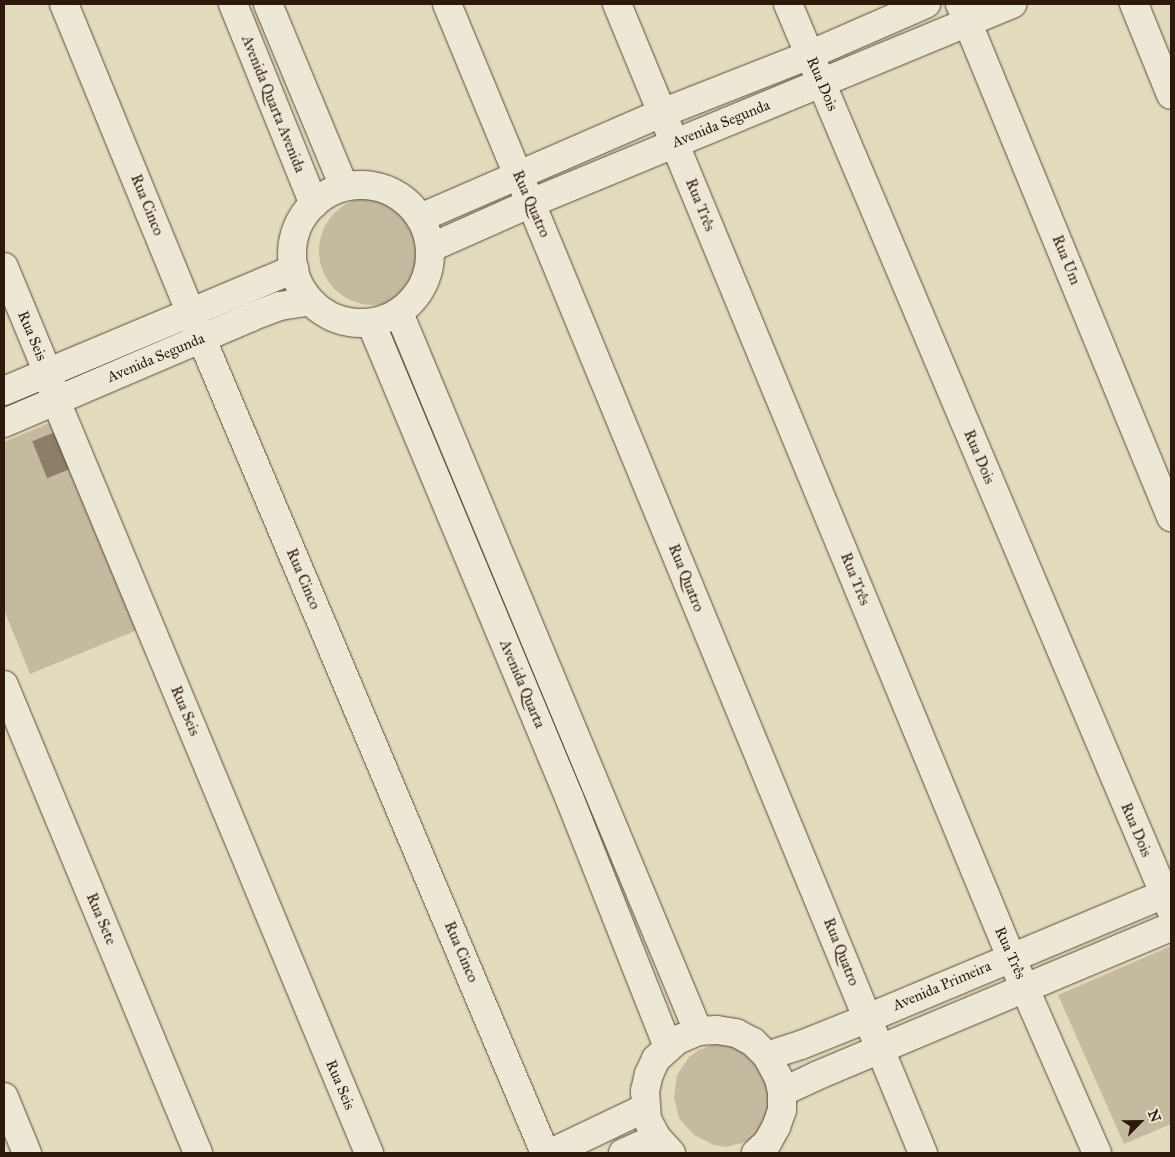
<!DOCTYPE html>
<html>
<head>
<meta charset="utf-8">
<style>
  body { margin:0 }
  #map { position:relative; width:1175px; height:1157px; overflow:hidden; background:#e3dbbe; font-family:"IM FELL Great Primer",serif }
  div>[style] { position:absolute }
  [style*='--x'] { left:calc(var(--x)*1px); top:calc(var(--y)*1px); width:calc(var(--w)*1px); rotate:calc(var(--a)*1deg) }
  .green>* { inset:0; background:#c4baa0 }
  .round { border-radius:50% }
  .building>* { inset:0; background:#8c7e68; transform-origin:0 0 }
  .roads { filter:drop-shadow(0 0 1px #5b4a38) drop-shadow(0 0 1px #5b4a38) }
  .minor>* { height:28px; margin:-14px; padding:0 14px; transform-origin:14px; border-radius:14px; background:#ede8d5 }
  .minor>.ring { margin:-14px; padding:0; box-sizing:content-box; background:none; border:28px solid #ede8d5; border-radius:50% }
  span { translate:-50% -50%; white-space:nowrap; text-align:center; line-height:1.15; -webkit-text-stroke:5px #ede8d5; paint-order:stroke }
  .street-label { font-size:15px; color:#2e190b }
  .frame { position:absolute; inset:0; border:5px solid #2e190b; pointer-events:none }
  .north { position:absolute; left:1115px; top:1097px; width:50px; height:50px; -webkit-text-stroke:4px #ede8d5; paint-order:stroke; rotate:67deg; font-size:14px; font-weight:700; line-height:20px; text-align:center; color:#2e190b }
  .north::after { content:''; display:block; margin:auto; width:18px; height:22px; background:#2e190b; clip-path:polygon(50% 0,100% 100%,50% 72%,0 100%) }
</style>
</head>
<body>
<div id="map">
  <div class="green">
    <i class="round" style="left:319px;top:197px;width:108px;height:108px"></i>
    <i style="clip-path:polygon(66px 416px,152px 624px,30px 674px,4px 610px,4px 442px)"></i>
    <i style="clip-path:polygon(1171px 946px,1171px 1124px,1124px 1144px,1058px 995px)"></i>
    <i style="clip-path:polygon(721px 1042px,733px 1042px,771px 1068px,768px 1126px,749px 1141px,726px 1147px,714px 1145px,694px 1135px,679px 1118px,674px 1097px,677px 1075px,689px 1057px,699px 1050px)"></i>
  </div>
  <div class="building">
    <i style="left:60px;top:430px;width:40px;height:30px;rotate:68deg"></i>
  </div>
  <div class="roads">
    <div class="minor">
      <i style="--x:64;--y:4;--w:332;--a:67.7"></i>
      <i style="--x:190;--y:311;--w:914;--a:67.14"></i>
      <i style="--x:233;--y:4;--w:216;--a:68"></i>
      <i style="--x:268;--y:4;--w:198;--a:67.4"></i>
      <i style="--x:447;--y:4;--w:185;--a:67.5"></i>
      <i style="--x:518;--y:175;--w:31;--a:65"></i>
      <i style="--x:531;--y:203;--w:1028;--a:67.58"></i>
      <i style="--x:617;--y:4;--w:1031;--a:67.54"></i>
      <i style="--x:1011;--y:957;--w:214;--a:66.3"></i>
      <i style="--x:788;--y:4;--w:984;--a:67.08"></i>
      <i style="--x:960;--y:4;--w:555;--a:67.64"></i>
      <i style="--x:1134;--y:4;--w:98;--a:67.9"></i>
      <i class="ring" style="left:292px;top:185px;width:110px;height:110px"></i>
      <i style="--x:420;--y:218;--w:264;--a:-23.5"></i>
      <i style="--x:662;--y:113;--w:158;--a:-21.5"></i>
      <i style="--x:809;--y:55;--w:128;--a:-23.6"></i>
      <i style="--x:430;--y:248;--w:111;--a:-24"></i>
      <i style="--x:531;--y:203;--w:521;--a:-22.48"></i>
      <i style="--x:4;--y:267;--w:115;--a:67.5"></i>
      <i style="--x:48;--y:373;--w:29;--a:74"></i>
      <i style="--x:56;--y:401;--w:815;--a:67.4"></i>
      <i style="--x:399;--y:313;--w:778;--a:67.39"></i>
      <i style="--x:371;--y:323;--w:514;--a:67.33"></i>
      <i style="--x:569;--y:797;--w:269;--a:68.4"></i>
      <i style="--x:4;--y:391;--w:315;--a:-22.8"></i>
      <i style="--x:4;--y:423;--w:269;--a:-23.2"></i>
      <i style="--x:251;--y:317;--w:31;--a:-21"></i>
      <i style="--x:280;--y:306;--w:30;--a:-9"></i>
      <i style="--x:4;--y:685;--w:507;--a:67.48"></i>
      <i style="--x:767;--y:1056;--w:36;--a:-18"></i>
      <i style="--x:801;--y:1045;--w:72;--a:-21.9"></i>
      <i style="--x:868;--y:1018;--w:329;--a:-22.7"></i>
      <i style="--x:782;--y:1092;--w:38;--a:-25"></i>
      <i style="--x:816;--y:1076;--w:385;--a:-22.8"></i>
      <i style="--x:4;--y:1097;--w:61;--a:67.7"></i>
      <i style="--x:551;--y:1153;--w:104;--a:-25.6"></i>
      <i style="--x:623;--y:1153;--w:37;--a:-24"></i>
      <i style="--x:671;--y:1153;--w:21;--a:-133"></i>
      <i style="--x:657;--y:1138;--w:21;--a:-118"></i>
      <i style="--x:647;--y:1119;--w:28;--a:-94"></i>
      <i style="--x:645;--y:1091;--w:17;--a:-77"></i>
      <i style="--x:649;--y:1074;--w:17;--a:-65"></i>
      <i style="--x:656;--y:1059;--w:28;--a:-42"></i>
      <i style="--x:677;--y:1040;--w:23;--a:-23"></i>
      <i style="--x:698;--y:1031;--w:19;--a:-3"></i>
      <i style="--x:717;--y:1030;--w:19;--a:9"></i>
      <i style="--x:736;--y:1033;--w:19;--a:28"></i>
      <i style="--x:753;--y:1042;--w:20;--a:45"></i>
      <i style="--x:767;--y:1056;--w:26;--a:62"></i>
      <i style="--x:779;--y:1079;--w:13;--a:77"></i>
      <i style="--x:782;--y:1092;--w:18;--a:90"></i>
      <i style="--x:782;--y:1110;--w:18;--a:109"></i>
      <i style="--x:776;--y:1127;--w:18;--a:119"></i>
      <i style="--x:767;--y:1143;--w:15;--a:138"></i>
    </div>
  </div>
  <div class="street-label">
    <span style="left:822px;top:84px;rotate:67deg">Rua Dois</span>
    <span style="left:273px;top:104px;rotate:68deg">Avenida Quarta Avenida</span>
    <span style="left:721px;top:124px;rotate:-22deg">Avenida Segunda</span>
    <span style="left:531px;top:204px;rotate:66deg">Rua Quatro</span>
    <span style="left:147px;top:205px;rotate:68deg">Rua Cinco</span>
    <span style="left:700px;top:205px;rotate:68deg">Rua Três</span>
    <span style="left:1066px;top:260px;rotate:68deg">Rua Um</span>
    <span style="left:32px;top:336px;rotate:67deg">Rua Seis</span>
    <span style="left:156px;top:358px;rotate:-23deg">Avenida Segunda</span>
    <span style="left:979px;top:457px;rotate:67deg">Rua Dois</span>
    <span style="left:686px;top:578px;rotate:68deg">Rua Quatro</span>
    <span style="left:303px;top:579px;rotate:67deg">Rua Cinco</span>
    <span style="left:855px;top:579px;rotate:68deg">Rua Três</span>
    <span style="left:522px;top:684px;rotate:67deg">Avenida Quarta</span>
    <span style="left:185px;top:711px;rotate:67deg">Rua Seis</span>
    <span style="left:1136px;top:830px;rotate:67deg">Rua Dois</span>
    <span style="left:101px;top:919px;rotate:67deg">Rua Sete</span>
    <span style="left:461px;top:952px;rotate:67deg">Rua Cinco</span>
    <span style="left:841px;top:952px;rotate:68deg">Rua Quatro</span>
    <span style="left:1010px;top:953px;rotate:66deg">Rua Três</span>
    <span style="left:942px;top:986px;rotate:-23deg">Avenida Primeira</span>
    <span style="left:340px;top:1085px;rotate:67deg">Rua Seis</span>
  </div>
  <div class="frame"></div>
  <div class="north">N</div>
</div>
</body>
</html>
